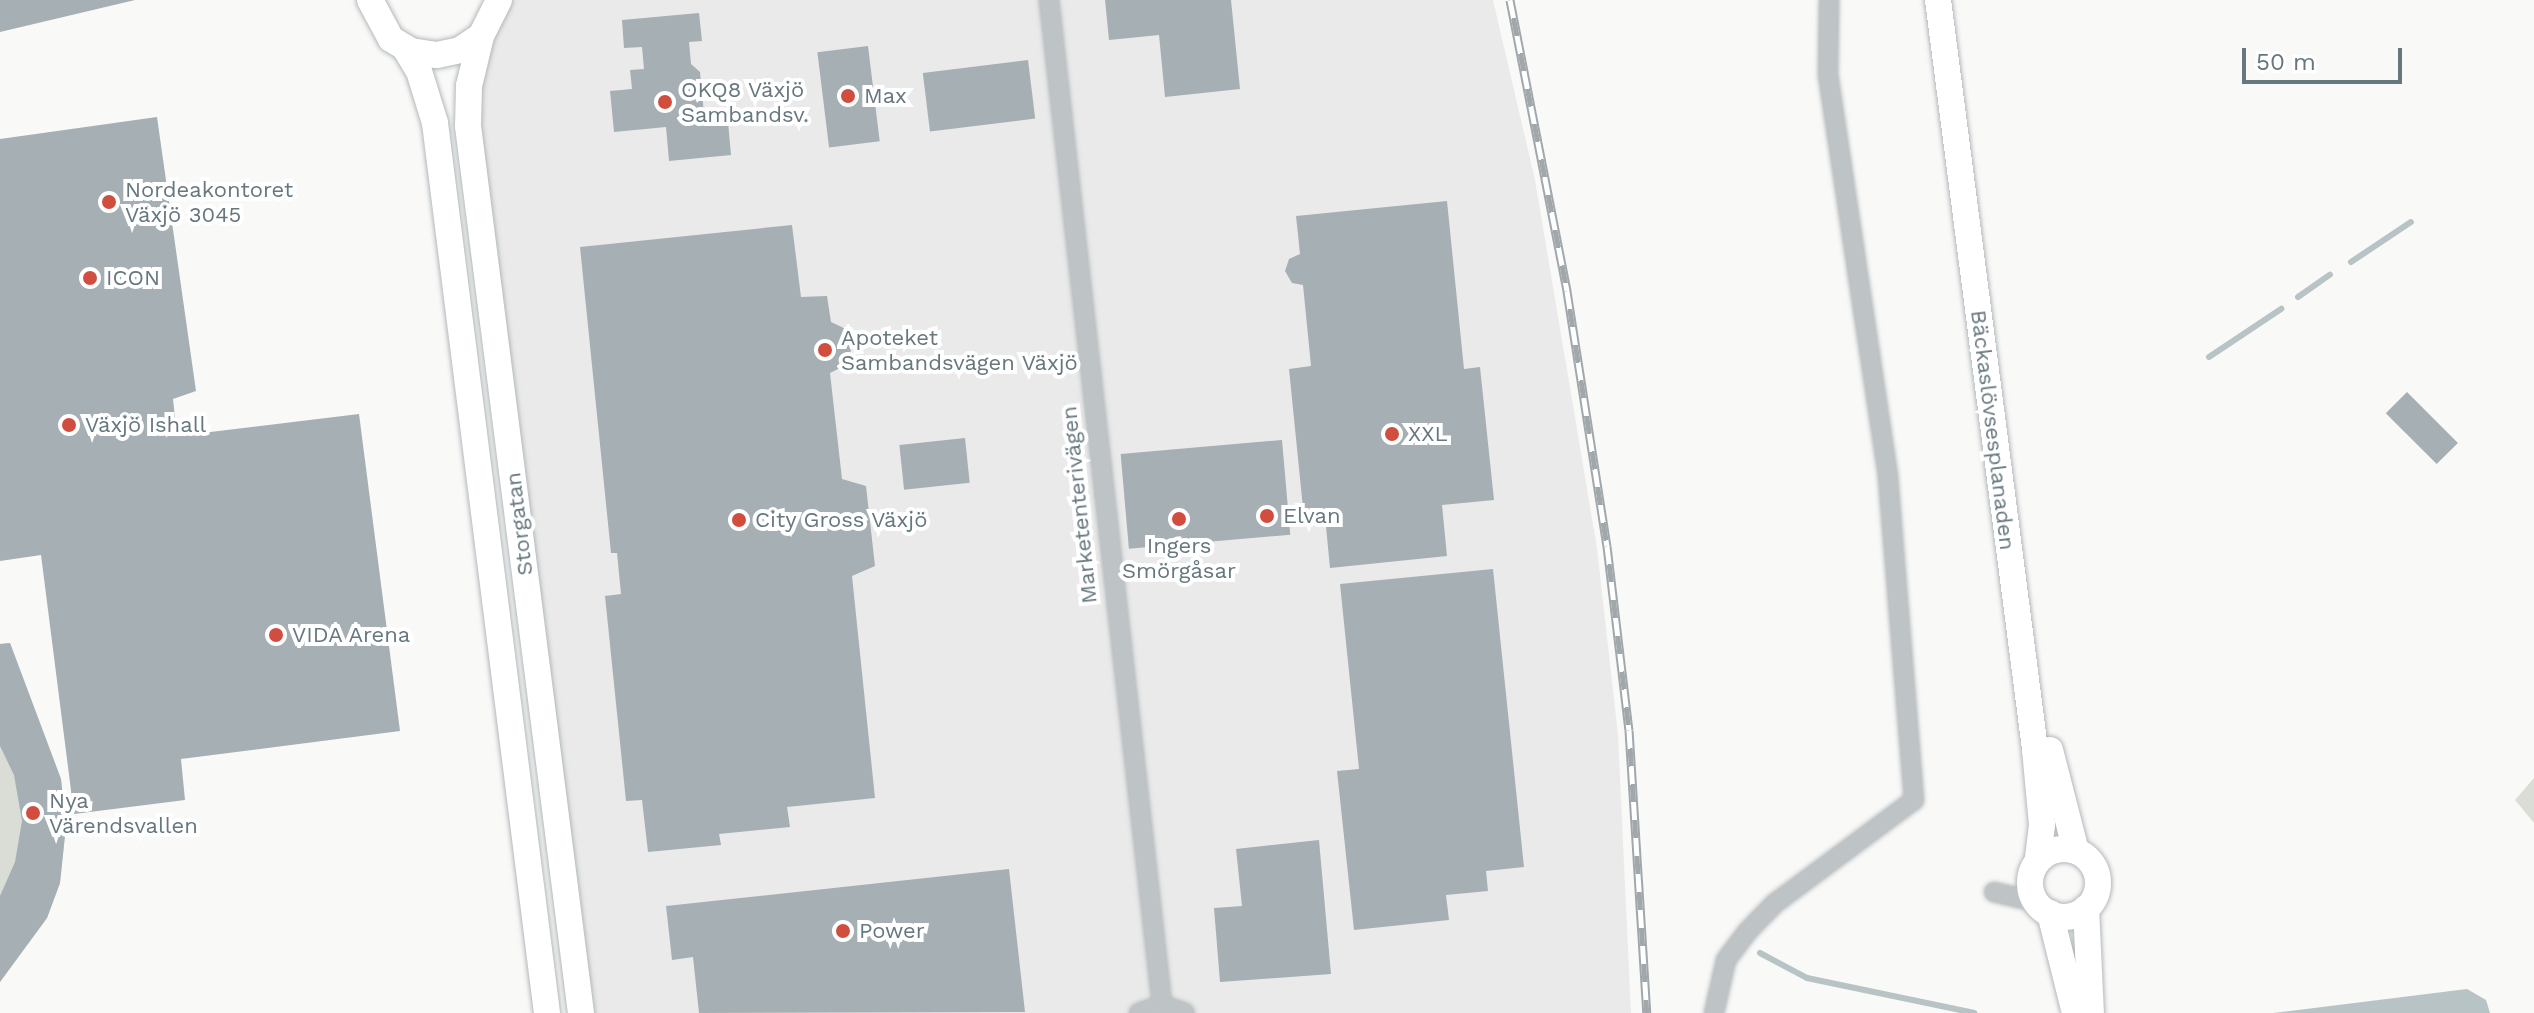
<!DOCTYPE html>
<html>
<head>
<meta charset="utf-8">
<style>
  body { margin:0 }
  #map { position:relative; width:2534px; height:1013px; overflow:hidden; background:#f9f9f7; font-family:"Work Sans",sans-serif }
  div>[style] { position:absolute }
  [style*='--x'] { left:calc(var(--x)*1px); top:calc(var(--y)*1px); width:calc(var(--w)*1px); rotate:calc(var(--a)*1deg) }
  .built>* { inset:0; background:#eaeaea }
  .green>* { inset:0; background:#daddd6 }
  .water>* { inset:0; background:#b7c3c5 }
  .stream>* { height:6px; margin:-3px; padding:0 3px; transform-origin:3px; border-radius:3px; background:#b7c3c5 }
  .building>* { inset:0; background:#a6afb3; transform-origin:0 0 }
  .roads { filter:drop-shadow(0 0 2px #b3b9bc) drop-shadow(0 0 2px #b3b9bc) }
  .street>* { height:18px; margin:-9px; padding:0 9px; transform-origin:9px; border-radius:9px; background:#bec3c6 }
  .secondary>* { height:26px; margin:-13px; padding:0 13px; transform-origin:13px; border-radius:13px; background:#fff }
  .secondary>.ring { margin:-13px; padding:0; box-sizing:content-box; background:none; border:26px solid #fff; border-radius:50% }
  .rail>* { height:9px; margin-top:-4.5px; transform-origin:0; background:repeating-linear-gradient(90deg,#fff 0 18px,#a1a8ac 0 36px); box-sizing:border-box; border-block:2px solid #a1a8ac }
  .dots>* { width:22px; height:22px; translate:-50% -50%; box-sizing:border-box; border:4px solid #fff; border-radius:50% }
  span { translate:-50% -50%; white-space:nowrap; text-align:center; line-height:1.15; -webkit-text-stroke:8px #fff; paint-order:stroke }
  .poi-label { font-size:22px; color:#66777e }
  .left { translate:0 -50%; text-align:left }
  .street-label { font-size:22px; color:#66777e }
  .scale { position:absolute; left:2242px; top:48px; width:160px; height:36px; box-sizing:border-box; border:4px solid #66777e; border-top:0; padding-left:10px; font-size:24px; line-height:28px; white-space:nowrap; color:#66777e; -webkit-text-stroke:6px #fff; paint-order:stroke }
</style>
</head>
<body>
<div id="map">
  <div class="built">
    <i style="clip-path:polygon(514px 0,1493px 0,1535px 180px,1597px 548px,1618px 735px,1631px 1013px,581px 1013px,468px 126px,493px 20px)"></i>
  </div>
  <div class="green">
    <i style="clip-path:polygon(10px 643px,61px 779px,66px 826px,60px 883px,47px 918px,0 982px,0 644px)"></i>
    <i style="clip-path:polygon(2534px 778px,2534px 823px,2515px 800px)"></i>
  </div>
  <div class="water">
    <i style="clip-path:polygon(2467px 989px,2486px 1000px,2490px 1013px,2273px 1013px)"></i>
  </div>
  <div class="stream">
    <i style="--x:2351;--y:262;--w:72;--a:-33.7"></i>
    <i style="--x:2298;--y:297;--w:39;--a:-35"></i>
    <i style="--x:2209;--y:357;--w:87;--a:-33.7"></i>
    <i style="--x:1760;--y:953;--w:53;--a:28"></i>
    <i style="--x:1807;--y:978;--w:171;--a:11.8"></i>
  </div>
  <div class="building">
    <i style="clip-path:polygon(0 0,135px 0,0 32px)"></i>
    <i style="clip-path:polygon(1105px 0,1231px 0,1240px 89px,1165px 97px,1159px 35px,1109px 40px)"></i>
    <i style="clip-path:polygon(699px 13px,702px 41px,689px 42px,691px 64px,700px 72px,704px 114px,727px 111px,731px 155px,669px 161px,666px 127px,614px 132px,610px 91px,632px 89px,630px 70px,644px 69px,642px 47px,624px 48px,622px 20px)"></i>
    <i style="left:868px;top:46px;width:96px;height:51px;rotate:83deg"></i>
    <i style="left:1028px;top:60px;width:59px;height:106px;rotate:83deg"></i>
    <i style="clip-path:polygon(157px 117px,196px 391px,173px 399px,177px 436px,359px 414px,400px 731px,181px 759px,185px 800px,74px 814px,41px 555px,0 561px,0 139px)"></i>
    <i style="clip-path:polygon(1447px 201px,1464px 369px,1480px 367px,1494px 500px,1442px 505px,1447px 556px,1330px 568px,1325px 516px,1304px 518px,1289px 369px,1311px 366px,1303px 285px,1292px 283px,1285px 271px,1289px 259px,1300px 254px,1296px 216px)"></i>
    <i style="clip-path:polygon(792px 225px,801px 297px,827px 296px,831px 322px,848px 330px,852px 362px,830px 373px,842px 479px,866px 486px,875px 566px,852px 576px,875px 798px,787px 807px,790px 827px,719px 834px,721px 845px,648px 852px,642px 800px,626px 801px,605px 596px,621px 594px,617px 553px,611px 553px,580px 247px)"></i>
    <i style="left:2407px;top:392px;width:72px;height:30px;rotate:45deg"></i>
    <i style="left:965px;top:438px;width:45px;height:66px;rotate:84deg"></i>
    <i style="left:1282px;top:440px;width:95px;height:162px;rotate:85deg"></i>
    <i style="clip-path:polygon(1493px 569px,1524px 867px,1486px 871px,1488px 891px,1446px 895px,1449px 920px,1354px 930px,1337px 771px,1359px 769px,1340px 584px)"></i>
    <i style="clip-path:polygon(10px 643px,61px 779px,66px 826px,60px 883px,47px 918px,0 982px,0 896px,15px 862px,22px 821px,14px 775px,0 746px,0 644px)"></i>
    <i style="clip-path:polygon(1319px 840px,1331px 974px,1220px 982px,1214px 908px,1242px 906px,1236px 849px)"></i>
    <i style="clip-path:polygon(1009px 869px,1025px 1012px,699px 1013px,693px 957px,672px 960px,666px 906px)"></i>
  </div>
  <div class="roads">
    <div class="street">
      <i style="--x:1049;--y:0;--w:1011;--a:83.58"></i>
      <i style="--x:1994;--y:892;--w:43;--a:13.4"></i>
      <i style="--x:1139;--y:1013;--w:24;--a:-19"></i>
      <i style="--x:1162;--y:1005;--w:24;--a:19"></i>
      <i style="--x:1714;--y:1013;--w:54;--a:-77.2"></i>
      <i style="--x:1726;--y:960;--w:35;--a:-53"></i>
      <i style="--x:1747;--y:932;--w:39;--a:-46"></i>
      <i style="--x:1774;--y:904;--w:174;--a:-36.6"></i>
      <i style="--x:1914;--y:800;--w:325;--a:-94.6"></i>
      <i style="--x:1888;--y:476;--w:407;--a:-98.5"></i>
      <i style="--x:1828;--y:73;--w:73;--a:-89.2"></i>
    </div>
    <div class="secondary">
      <i style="--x:370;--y:0;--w:44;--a:61.7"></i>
      <i style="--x:391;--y:39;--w:23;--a:31"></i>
      <i style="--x:411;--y:51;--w:26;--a:9"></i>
      <i style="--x:437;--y:55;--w:24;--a:-12"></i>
      <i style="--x:460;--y:50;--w:25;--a:-34"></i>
      <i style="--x:481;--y:36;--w:40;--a:-63.4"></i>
      <i style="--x:1938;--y:0;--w:755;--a:82.62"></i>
      <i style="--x:2035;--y:749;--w:76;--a:84.7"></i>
      <i style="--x:2042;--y:825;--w:35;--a:97"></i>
      <i style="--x:481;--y:36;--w:51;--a:103.5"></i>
      <i style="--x:469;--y:86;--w:40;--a:91.4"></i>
      <i style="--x:468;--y:126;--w:894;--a:82.74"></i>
      <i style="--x:405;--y:48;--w:27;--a:59"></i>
      <i style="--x:419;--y:71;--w:54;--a:72.9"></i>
      <i style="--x:435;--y:123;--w:897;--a:82.83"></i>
      <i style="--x:2050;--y:750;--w:104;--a:75.6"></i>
      <i class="ring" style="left:2030px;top:849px;width:42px;height:42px"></i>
      <i style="--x:2086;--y:908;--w:105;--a:87.3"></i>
      <i style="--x:2050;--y:913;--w:103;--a:76"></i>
    </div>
  </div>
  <div class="rail">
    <i style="--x:1510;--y:0;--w:297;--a:78.9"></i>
    <i style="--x:1567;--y:291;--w:258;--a:81.1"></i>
    <i style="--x:1607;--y:546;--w:185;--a:83.2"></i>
    <i style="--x:1629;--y:730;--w:284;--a:86.4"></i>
  </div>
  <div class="dots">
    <i style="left:848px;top:96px;background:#d14e3f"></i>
    <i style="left:665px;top:102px;background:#d14e3f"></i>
    <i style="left:109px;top:202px;background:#d14e3f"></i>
    <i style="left:90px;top:278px;background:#d14e3f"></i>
    <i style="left:825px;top:350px;background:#d14e3f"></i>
    <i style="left:69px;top:425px;background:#d14e3f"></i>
    <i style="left:1392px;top:434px;background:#d14e3f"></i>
    <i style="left:1267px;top:516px;background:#d14e3f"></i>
    <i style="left:1179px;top:519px;background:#d14e3f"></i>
    <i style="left:739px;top:520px;background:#d14e3f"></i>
    <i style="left:276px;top:635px;background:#d14e3f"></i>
    <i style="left:33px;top:813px;background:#d14e3f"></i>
    <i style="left:843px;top:931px;background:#d14e3f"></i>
  </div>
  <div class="poi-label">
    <span class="left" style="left:681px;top:102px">OKQ8 Växjö<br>Sambandsv.</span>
    <span class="left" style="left:864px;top:96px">Max</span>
    <span class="left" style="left:125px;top:202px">Nordeakontoret<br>Växjö 3045</span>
    <span class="left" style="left:106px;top:278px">ICON</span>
    <span class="left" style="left:841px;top:350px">Apoteket<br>Sambandsvägen Växjö</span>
    <span class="left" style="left:85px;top:425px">Växjö Ishall</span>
    <span class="left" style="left:1408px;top:434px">XXL</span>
    <span class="left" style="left:1283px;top:516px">Elvan</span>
    <span class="left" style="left:755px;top:520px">City Gross Växjö</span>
    <span style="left:1179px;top:558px">Ingers<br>Smörgåsar</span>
    <span class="left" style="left:292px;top:635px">VIDA Arena</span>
    <span class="left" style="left:49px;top:813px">Nya<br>Värendsvallen</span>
    <span class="left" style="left:859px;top:931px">Power</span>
  </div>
  <div class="street-label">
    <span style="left:1993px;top:430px;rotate:83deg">Bäckaslövsesplanaden</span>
    <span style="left:1079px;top:505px;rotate:-96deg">Marketenterivägen</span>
    <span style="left:519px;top:524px;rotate:-97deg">Storgatan</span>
  </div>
  <div class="scale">50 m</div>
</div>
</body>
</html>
